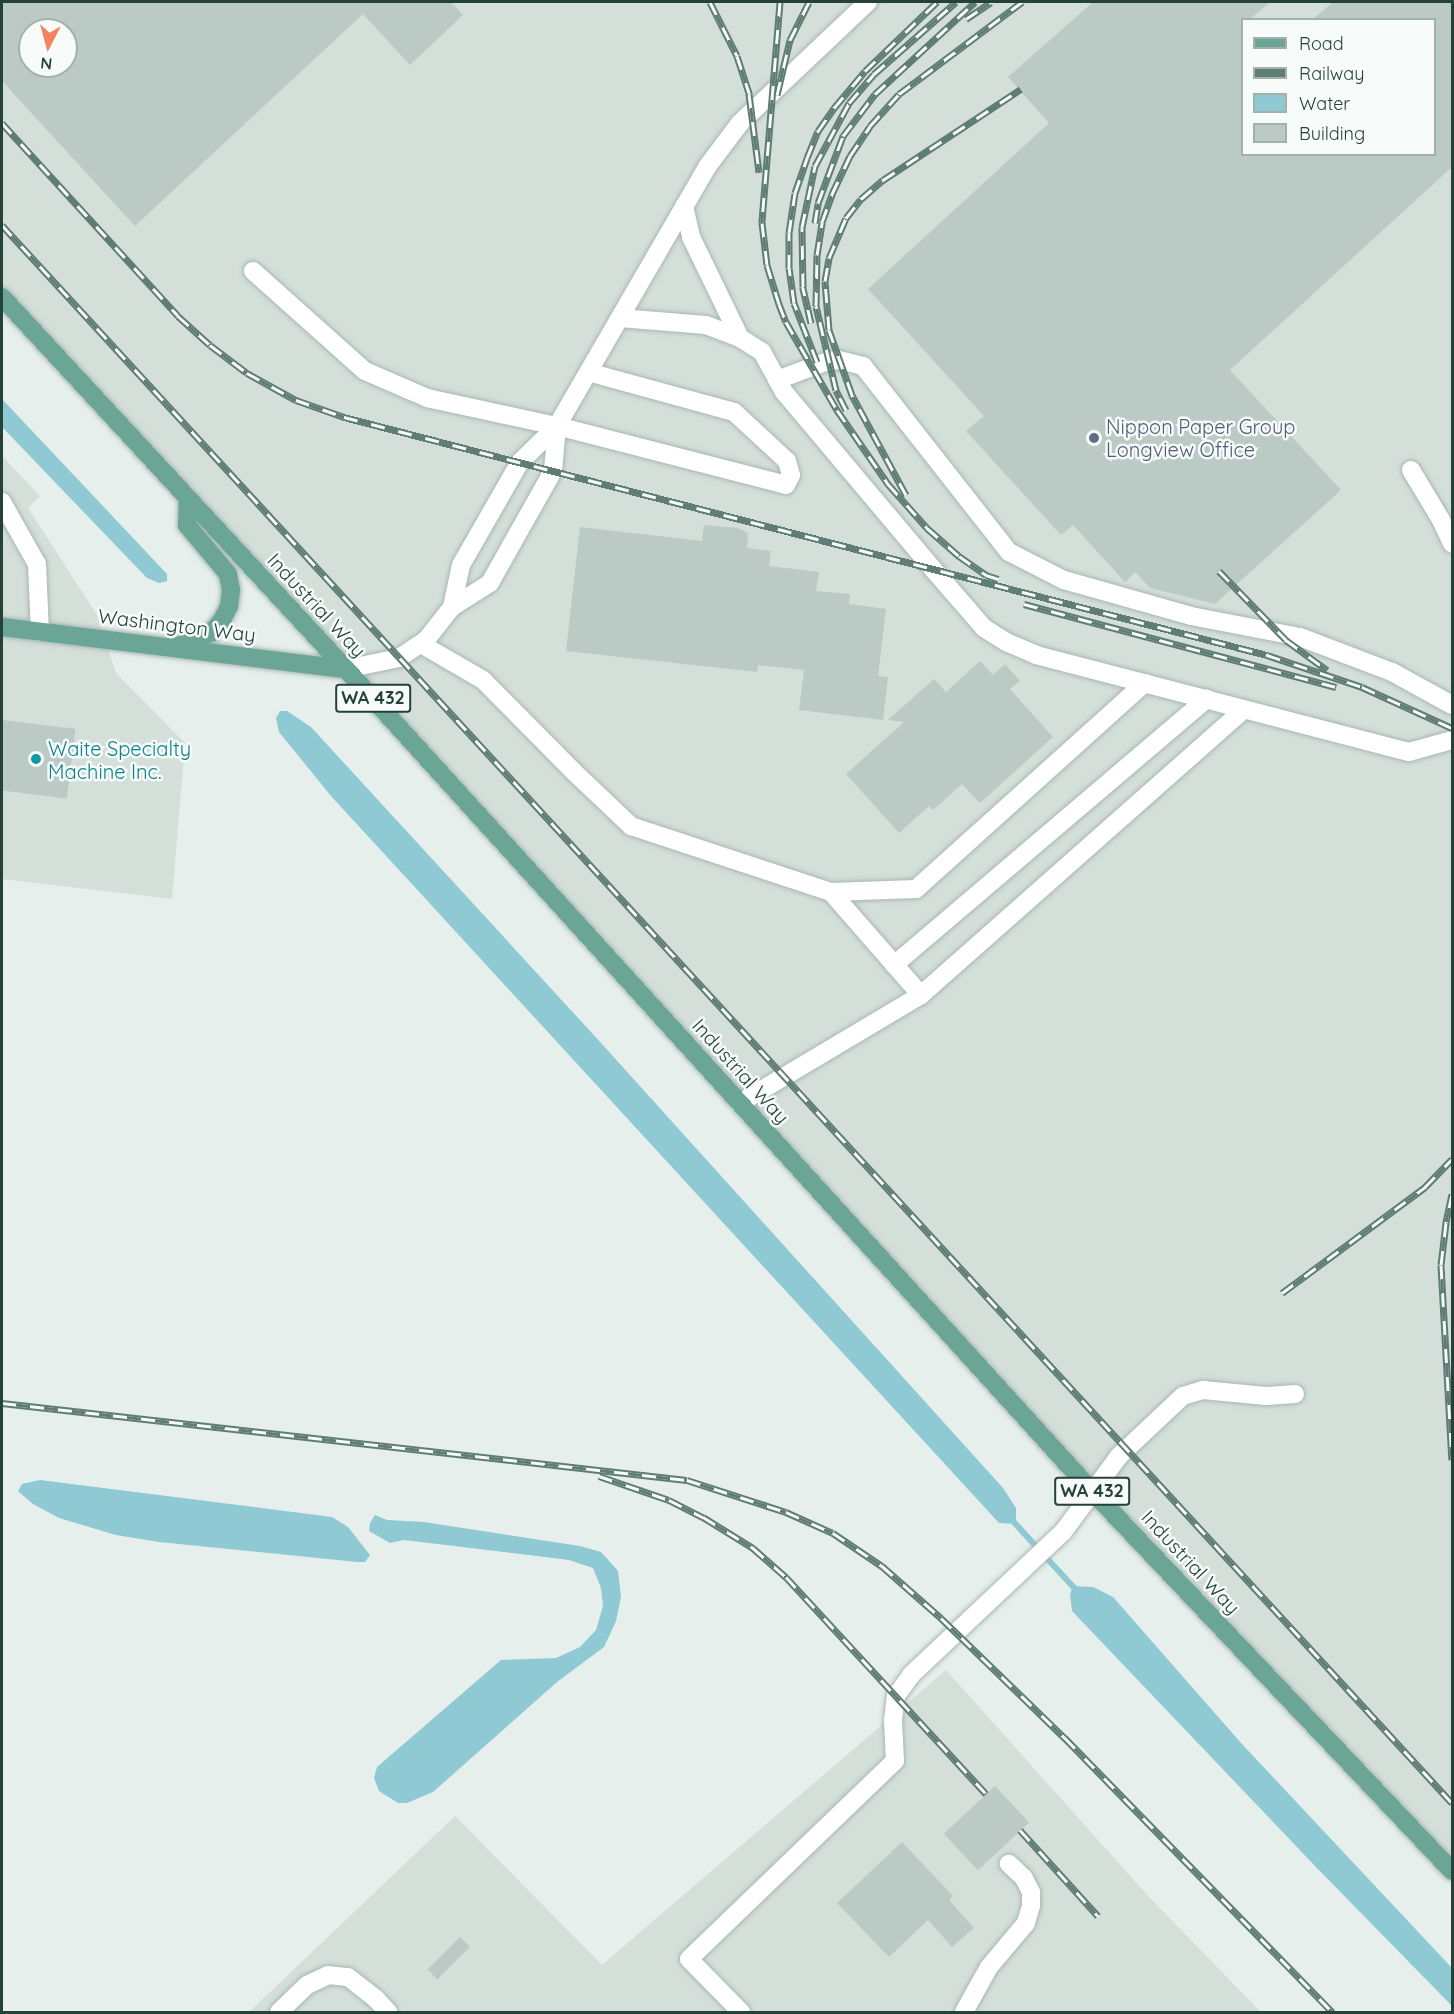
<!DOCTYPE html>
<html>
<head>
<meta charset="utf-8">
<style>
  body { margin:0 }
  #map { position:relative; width:1454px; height:2014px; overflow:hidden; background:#e6efeb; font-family:Quicksand,sans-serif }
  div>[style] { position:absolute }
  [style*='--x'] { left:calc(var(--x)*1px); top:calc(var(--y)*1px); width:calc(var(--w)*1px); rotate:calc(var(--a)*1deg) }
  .built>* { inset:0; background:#d4dfda }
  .water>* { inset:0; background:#8ec9d4 }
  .stream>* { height:6px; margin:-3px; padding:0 3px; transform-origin:3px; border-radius:3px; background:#8ec9d4 }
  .building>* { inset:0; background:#bbcac4; transform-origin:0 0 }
  .roads { filter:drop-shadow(0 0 2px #a8b8b2) drop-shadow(0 0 2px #a8b8b2) }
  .minor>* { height:18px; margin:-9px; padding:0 9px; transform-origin:9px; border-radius:9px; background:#fff }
  .major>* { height:18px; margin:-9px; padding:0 9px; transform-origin:9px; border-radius:9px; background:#6aa596 }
  .rail>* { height:7px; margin-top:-3.5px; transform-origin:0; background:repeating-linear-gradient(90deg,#f7fbf9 0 14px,#5f7d75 0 28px); box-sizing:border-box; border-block:2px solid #5f7d75 }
  .dots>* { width:16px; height:16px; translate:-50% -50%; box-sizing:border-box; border:3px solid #f7fbf9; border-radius:50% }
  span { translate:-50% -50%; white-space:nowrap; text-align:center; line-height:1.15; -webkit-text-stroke:5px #f7fbf9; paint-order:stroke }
  .shield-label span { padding:2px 4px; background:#f7fbf9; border:2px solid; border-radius:4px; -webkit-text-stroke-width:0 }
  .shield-label { font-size:18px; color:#24423a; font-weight:700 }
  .service-label { font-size:20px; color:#4e5e75 }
  .left { translate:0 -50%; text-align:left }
  .street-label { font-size:20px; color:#24423a }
  .culture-label { font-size:20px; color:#0d838f }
  .frame { position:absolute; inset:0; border:3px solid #24423a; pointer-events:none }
  .legend { position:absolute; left:1241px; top:18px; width:195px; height:138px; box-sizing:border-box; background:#f7fbf9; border:2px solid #a3b1ad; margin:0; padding:8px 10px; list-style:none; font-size:18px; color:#24423a }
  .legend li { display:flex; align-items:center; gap:12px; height:30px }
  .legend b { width:30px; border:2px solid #a3b1ad }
  .north { position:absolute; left:18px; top:18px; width:60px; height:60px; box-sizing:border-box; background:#f7fbf9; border:2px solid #a3b1ad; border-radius:50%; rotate:186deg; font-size:16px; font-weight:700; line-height:24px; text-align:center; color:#24423a }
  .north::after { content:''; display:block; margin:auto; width:21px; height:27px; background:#f4845f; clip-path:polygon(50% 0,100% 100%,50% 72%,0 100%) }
</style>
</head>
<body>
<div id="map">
  <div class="built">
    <i style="clip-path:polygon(evenodd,2px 2px,1452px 2px,1452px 1869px,2px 297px,2px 2px,1242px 20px,1434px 20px,1434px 154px,1242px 154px,1242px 20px,2px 2px,30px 30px,66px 30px,66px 66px,30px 66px,30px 30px)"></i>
    <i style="clip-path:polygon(2px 456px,40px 496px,28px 508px,97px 615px,116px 673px,185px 743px,172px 899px,2px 879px)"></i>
    <i style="clip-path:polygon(946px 1670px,1149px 1897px,1261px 2012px,249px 2012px,455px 1816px,602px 1965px)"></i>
  </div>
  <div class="water">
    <i style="clip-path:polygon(2px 399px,167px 574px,167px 581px,159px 583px,147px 578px,2px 427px)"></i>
    <i style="clip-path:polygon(280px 711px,287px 711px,311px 727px,601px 1043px,1003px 1488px,1016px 1508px,1016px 1524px,999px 1523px,331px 796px,279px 732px,276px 718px)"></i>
    <i style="clip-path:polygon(40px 1480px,332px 1517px,348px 1527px,370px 1555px,365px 1562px,357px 1562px,159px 1542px,116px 1535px,59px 1518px,33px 1504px,18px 1491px,22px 1484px)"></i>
    <i style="clip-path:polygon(375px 1515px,387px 1520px,424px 1522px,580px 1546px,601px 1552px,618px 1571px,621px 1597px,616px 1621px,604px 1647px,557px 1682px,433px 1792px,407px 1803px,398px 1803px,379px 1791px,374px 1778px,377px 1767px,501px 1660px,556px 1658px,580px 1647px,596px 1630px,603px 1606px,601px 1588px,593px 1568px,569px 1560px,404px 1540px,390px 1543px,369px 1531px,370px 1523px)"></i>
    <i style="clip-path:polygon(1073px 1586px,1093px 1587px,1113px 1597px,1241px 1743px,1452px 1968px,1452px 2006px,1316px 1867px,1072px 1611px,1070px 1594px)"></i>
  </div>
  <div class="stream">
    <i style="--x:1011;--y:1519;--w:98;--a:47.5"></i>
  </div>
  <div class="building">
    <i style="clip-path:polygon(evenodd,2px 2px,451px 2px,463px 15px,410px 65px,363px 14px,135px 226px,2px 81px,2px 2px,30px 30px,66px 30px,66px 66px,30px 66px,30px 30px)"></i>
    <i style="clip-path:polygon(1093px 2px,1270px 2px,1249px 20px,1242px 20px,1242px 154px,1434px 154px,1434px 20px,1312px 20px,1333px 2px,1452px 2px,1452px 167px,1230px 370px,1341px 490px,1215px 604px,1150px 588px,1135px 572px,1125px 582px,1073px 525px,1061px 535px,966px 431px,984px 416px,868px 289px,1049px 123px,1008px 77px)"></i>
    <i style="clip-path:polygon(704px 525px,738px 528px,748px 533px,747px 548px,771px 551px,769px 566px,819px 572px,816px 591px,850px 594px,849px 604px,886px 609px,878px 676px,888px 677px,883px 720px,799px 710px,804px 670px,758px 665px,757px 672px,566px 651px,580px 527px,702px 541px)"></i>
    <i style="clip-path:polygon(980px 661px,993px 675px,1005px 664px,1020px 681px,1010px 689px,1053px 737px,980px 803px,962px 784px,933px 810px,929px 806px,899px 833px,846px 774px,904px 722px,888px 720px,934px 679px,946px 692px)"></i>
    <i style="left:2px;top:720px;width:74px;height:70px;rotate:7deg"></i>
    <i style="left:995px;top:1786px;width:50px;height:70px;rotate:47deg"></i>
    <i style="clip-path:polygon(902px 1842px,953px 1896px,949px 1900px,974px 1928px,952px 1947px,928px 1920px,889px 1957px,837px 1903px)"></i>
    <i style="left:460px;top:1937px;width:14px;height:46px;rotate:45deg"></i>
  </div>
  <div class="roads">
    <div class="minor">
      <i style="--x:684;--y:206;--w:32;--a:77"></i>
      <i style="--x:691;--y:237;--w:112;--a:64.1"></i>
      <i style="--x:253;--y:271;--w:150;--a:41.8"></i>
      <i style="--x:365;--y:371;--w:68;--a:23.5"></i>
      <i style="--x:427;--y:398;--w:133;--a:12.2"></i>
      <i style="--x:557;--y:426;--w:236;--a:14.4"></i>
      <i style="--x:786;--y:485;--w:11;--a:-63"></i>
      <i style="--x:791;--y:475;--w:15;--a:-106"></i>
      <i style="--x:787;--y:461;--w:72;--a:-137.2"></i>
      <i style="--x:734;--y:412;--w:151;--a:-164.7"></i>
      <i style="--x:620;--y:318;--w:86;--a:4.7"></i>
      <i style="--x:706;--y:325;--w:36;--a:21"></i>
      <i style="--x:740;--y:338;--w:26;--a:32"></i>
      <i style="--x:762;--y:352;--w:46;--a:61.2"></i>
      <i style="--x:784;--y:392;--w:230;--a:49.9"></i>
      <i style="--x:932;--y:568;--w:79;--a:49.1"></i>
      <i style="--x:984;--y:628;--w:26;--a:32"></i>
      <i style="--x:1006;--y:642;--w:33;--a:23"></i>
      <i style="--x:1036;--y:655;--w:385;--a:14.6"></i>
      <i style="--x:1409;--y:752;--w:45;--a:-15.6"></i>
      <i style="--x:777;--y:380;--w:54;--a:-20.4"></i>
      <i style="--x:828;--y:361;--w:11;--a:-5"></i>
      <i style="--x:839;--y:360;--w:25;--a:14"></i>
      <i style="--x:863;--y:366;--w:236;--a:51.9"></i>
      <i style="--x:1009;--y:552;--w:62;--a:27"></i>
      <i style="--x:1064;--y:580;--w:132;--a:15.8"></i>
      <i style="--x:1191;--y:616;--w:111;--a:10.9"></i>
      <i style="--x:1300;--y:637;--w:98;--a:20.8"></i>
      <i style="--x:1392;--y:672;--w:68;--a:28.8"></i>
      <i style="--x:557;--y:426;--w:45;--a:95.1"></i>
      <i style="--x:553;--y:471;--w:129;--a:119.4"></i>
      <i style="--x:490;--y:583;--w:45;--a:147.7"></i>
      <i style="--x:452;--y:607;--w:43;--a:-77.9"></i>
      <i style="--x:461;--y:565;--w:119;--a:-60.2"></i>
      <i style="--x:520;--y:462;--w:52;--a:-44.2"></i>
      <i style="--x:557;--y:426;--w:299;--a:-59.9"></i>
      <i style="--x:707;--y:167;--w:55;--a:-53.1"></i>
      <i style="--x:740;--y:123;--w:176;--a:-43.4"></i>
      <i style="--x:1411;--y:470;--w:58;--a:59"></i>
      <i style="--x:1441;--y:520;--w:26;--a:65"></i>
      <i style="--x:2;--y:502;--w:71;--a:60.6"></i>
      <i style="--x:37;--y:564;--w:68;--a:87.5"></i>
      <i style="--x:421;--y:644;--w:72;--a:30.1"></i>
      <i style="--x:483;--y:680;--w:129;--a:45.3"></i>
      <i style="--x:574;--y:772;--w:79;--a:43.5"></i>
      <i style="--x:631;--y:826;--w:211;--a:18.3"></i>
      <i style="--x:831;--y:892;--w:137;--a:48.9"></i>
      <i style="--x:921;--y:995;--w:211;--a:149.2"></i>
      <i style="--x:346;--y:669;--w:54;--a:-11.7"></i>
      <i style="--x:399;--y:658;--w:32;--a:-34"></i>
      <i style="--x:426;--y:640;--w:42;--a:-51.8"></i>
      <i style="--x:831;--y:892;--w:85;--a:-2"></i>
      <i style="--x:916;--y:889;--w:308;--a:-42"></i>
      <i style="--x:894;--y:965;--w:411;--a:-40.4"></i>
      <i style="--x:921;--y:995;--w:431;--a:-41.5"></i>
      <i style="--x:279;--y:2012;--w:39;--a:-44"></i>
      <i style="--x:307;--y:1985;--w:23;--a:-25"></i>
      <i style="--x:328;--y:1975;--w:20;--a:6"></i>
      <i style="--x:348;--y:1977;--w:36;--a:38"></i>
      <i style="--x:376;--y:1999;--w:18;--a:47"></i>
      <i style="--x:741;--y:2012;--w:74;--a:-134.5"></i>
      <i style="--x:689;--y:1959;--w:286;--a:-43.9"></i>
      <i style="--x:895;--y:1761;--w:41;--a:-92.8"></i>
      <i style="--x:893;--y:1720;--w:24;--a:-83"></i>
      <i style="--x:896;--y:1696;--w:26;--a:-54"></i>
      <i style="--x:911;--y:1675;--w:209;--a:-43.3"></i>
      <i style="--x:1063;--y:1532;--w:94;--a:-53.6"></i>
      <i style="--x:1119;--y:1456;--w:88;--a:-43.2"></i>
      <i style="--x:1183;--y:1396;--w:21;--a:-17"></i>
      <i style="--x:1203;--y:1390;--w:63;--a:5.4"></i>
      <i style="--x:1266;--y:1396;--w:29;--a:-4"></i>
      <i style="--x:964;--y:2012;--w:51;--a:-60.9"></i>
      <i style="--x:989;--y:1967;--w:57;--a:-49.9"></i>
      <i style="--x:1026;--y:1923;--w:18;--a:-74"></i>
      <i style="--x:1031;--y:1906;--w:14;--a:-90"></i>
      <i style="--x:1031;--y:1892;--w:16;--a:-117"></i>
      <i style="--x:1024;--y:1878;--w:21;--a:-137"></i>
    </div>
    <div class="major">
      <i style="--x:2;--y:297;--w:507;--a:47.24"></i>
      <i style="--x:346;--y:669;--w:1109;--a:47.78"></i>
      <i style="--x:1091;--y:1490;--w:525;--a:46.54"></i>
      <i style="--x:2;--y:627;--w:347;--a:7"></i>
      <i style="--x:178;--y:646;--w:37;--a:-22"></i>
      <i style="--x:212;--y:632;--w:16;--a:-50"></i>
      <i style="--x:222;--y:620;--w:16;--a:-63"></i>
      <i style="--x:229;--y:606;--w:16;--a:-83"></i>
      <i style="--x:231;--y:590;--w:16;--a:-101"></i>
      <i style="--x:228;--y:574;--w:64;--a:-129.9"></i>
      <i style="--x:187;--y:525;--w:27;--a:-88"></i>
    </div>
  </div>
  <div class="rail">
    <i style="--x:710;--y:2;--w:60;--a:63.4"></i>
    <i style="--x:737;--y:56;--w:40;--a:72"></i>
    <i style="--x:749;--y:94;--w:79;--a:82.7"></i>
    <i style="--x:780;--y:2;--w:222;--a:94.7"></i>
    <i style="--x:762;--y:223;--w:42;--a:83.2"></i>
    <i style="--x:767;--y:265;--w:41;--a:72.9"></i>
    <i style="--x:779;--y:304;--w:19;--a:69"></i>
    <i style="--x:786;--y:322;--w:102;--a:59.9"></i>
    <i style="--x:837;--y:410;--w:90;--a:55.4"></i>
    <i style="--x:888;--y:484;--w:59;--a:48.4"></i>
    <i style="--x:927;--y:528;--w:43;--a:41.2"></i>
    <i style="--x:959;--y:556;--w:33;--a:35"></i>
    <i style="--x:986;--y:575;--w:13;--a:18"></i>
    <i style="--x:966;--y:19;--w:30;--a:-34"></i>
    <i style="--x:777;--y:95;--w:57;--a:-76.7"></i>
    <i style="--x:790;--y:40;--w:42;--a:-63.4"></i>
    <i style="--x:2;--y:123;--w:261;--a:47.6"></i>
    <i style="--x:178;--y:316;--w:43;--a:42.2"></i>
    <i style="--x:210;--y:345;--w:46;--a:37.1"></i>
    <i style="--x:247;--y:373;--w:56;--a:28.9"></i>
    <i style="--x:296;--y:400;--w:51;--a:19.5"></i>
    <i style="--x:344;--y:417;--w:953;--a:14.46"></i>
    <i style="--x:1267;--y:655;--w:100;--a:18.6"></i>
    <i style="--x:1362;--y:687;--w:99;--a:24.5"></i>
    <i style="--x:815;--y:223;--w:20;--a:-81"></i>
    <i style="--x:818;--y:203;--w:72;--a:-69.5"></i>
    <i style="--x:843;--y:136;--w:53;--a:-52.7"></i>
    <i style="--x:875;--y:94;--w:136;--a:-42.6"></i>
    <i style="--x:2;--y:225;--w:2143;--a:47.42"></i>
    <i style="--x:811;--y:323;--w:37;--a:-103"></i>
    <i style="--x:803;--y:287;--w:60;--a:-91"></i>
    <i style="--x:802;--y:227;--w:62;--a:-78"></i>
    <i style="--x:815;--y:166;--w:72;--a:-61.6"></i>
    <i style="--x:849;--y:103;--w:38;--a:-49"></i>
    <i style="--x:874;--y:74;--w:109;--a:-41.3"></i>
    <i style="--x:817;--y:362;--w:63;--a:-111.3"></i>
    <i style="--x:794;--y:303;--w:35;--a:-98"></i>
    <i style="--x:789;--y:268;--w:35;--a:-90"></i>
    <i style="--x:789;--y:233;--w:40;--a:-81.5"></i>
    <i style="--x:795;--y:193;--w:37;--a:-71"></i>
    <i style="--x:807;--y:158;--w:29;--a:-68"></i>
    <i style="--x:818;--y:131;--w:28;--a:-55"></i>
    <i style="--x:834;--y:108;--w:48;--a:-50"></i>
    <i style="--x:865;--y:71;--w:100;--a:-43.8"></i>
    <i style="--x:846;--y:410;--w:22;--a:-117"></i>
    <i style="--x:836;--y:390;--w:86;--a:-103.4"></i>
    <i style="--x:816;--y:306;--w:51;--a:-88.9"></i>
    <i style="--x:817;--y:255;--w:33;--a:-81"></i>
    <i style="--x:822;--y:222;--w:30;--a:-70"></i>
    <i style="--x:832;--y:194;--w:42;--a:-64.7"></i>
    <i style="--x:850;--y:156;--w:36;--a:-56"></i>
    <i style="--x:870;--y:126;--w:43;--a:-47.8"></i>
    <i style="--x:899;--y:94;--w:154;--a:-36.8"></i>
    <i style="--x:906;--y:495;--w:114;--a:-118.4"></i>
    <i style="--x:852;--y:395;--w:69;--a:-109.5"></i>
    <i style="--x:829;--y:330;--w:49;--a:-94.7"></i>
    <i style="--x:825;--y:281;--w:23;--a:-80"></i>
    <i style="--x:829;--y:258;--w:43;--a:-67"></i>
    <i style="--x:846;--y:218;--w:24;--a:-52"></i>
    <i style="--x:861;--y:199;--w:29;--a:-41"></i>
    <i style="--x:883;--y:180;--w:165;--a:-33.4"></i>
    <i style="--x:1219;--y:571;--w:96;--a:45.8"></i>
    <i style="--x:1286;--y:640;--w:51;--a:36.2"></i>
    <i style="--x:1024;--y:604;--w:323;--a:14.9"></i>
    <i style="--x:1452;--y:1194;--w:30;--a:102"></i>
    <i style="--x:1446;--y:1223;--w:42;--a:96.8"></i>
    <i style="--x:1441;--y:1265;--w:195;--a:86.8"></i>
    <i style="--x:1282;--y:1293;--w:178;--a:-36.5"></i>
    <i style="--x:1425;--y:1187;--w:39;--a:-46"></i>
    <i style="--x:2;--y:1403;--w:689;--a:6.41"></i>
    <i style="--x:687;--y:1480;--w:104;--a:17.9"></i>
    <i style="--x:786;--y:1512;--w:51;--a:24.1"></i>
    <i style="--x:833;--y:1533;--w:59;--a:34"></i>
    <i style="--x:882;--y:1566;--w:79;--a:41.4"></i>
    <i style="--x:941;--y:1618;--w:173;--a:44.1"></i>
    <i style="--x:1065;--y:1738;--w:383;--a:45.7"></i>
    <i style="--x:599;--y:1476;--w:74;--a:18.9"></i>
    <i style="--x:669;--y:1500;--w:38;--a:27"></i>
    <i style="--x:703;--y:1517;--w:59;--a:31.8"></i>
    <i style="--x:753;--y:1548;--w:44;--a:41.3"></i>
    <i style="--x:786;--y:1577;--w:295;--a:47.3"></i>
    <i style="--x:1020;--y:1830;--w:116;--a:47.8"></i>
  </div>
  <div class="dots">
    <i style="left:1094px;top:438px;background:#5c6f8a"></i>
    <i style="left:36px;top:759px;background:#0f9aa8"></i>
  </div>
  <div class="shield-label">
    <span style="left:373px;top:698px">WA 432</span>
    <span style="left:1092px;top:1491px">WA 432</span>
  </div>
  <div class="service-label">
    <span class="left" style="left:1106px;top:438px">Nippon Paper Group<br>Longview Office</span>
  </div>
  <div class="street-label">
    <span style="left:317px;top:605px;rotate:47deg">Industrial Way</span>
    <span style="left:177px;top:625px;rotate:7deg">Washington Way</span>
    <span style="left:741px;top:1071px;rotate:48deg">Industrial Way</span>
    <span style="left:1191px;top:1562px;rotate:47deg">Industrial Way</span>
  </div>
  <div class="culture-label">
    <span class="left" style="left:48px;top:760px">Waite Specialty<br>Machine Inc.</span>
  </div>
  <div class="frame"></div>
  <ul class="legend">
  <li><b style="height:8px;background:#6aa596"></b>Road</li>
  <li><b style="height:8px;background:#5f7d75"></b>Railway</li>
  <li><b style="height:16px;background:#8ec9d4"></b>Water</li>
  <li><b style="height:16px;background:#bbcac4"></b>Building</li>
  </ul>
  <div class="north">N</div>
</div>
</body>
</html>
